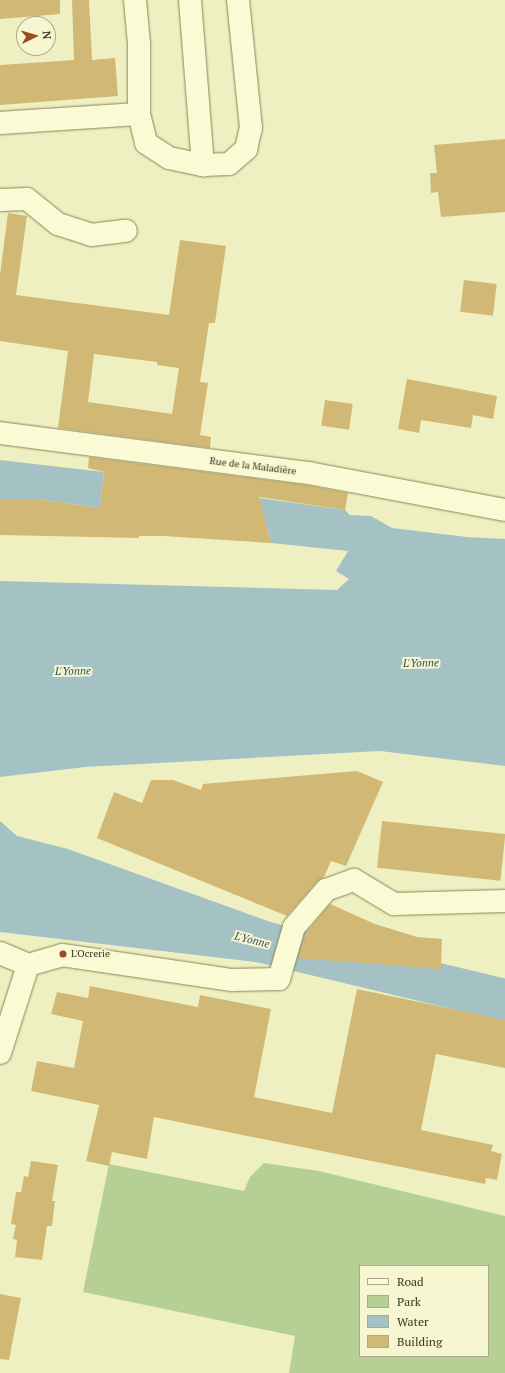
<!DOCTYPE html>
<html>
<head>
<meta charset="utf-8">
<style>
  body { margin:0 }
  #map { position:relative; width:505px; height:1373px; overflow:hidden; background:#eff0c1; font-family:"PT Serif",serif }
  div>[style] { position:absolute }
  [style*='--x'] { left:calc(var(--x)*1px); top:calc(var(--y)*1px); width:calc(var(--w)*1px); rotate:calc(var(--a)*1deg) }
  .green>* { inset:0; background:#b6cf94 }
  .water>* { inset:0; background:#a4c2c3 }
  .river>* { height:42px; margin:-21px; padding:0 21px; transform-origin:21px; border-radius:21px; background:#a4c2c3 }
  .building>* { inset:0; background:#d1b975; transform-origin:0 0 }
  .roads { filter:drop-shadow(0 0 1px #8b8458) drop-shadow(0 0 1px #8b8458) }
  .minor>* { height:22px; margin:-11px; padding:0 11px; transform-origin:11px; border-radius:11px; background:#fafbd5 }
  .dots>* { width:11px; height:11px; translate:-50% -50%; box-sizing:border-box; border:2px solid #f6f7d1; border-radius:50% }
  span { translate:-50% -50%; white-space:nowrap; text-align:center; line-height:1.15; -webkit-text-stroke:4px #f6f7d1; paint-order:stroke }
  .street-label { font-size:10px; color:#3a341d }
  .poi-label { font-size:10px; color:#3a341d }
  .left { translate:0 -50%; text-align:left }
  .water-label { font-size:11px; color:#2b4e5b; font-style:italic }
  .legend { position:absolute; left:359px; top:1265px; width:130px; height:92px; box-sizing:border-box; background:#f6f7d1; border:1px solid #aba989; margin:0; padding:5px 7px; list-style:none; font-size:12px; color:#3a341d }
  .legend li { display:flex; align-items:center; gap:8px; height:20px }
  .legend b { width:20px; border:1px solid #aba989 }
  .north { position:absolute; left:16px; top:16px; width:40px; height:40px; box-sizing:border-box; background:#f6f7d1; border:1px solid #aba989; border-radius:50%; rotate:85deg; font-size:11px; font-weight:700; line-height:16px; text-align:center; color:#3a341d }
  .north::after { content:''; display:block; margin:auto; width:14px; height:18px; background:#9e4a24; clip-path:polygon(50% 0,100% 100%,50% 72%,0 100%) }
</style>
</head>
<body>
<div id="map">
  <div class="green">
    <i style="clip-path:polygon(evenodd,264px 1163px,319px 1171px,505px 1216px,505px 1373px,289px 1373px,295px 1336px,83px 1292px,109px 1164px,244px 1191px,250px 1177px,264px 1163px,360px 1266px,488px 1266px,488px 1356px,360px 1356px,360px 1266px)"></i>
  </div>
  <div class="water">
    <i style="clip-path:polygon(0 460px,104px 472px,100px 508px,34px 499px,0 499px)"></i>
    <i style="clip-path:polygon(175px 486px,345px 510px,350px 515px,371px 516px,392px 528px,467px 537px,505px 539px,505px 766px,380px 751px,85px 767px,0 777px,0 581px,337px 590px,349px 579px,336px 571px,348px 551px,271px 543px,268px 530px,171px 516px)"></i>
    <i style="clip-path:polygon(0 821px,17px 836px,68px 849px,287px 928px,274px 964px,0 932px)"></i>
  </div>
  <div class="river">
    <i style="--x:242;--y:937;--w:270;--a:13.5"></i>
  </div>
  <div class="building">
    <i style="clip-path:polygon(0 0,60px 0,60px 14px,0 19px)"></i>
    <i style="clip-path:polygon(72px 0,89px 0,92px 60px,115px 58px,118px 96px,0 105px,0 65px,74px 60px)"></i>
    <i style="clip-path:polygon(505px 139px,505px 212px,441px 217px,438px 192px,431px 193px,430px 173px,437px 173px,434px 145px)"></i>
    <i style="clip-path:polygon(evenodd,8px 213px,27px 216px,16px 295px,169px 315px,180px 240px,226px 246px,215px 323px,209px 323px,200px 382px,208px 383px,200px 435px,211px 437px,210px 448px,58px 428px,68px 351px,0 341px,0 275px,8px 213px,94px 354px,157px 362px,157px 365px,179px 368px,172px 414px,88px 402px,94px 354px)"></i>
    <i style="left:464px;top:280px;width:33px;height:32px;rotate:7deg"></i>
    <i style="clip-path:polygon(407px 379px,497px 396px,493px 419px,473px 415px,471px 428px,421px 420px,419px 433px,398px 429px)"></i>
    <i style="left:325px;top:400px;width:28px;height:26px;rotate:8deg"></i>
    <i style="clip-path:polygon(89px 457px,307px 485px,348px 493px,345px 510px,259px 497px,271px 543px,163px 536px,139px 536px,139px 538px,0 535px,0 499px,34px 499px,100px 508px,104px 472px,88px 468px)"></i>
    <i style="clip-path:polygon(357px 771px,383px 782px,346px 866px,331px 861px,324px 877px,317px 882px,287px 916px,97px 838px,114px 792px,142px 803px,151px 780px,173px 780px,201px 790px,203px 784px)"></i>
    <i style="left:382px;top:821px;width:124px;height:47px;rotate:6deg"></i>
    <i style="clip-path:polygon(330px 904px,375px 924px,417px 937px,442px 939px,441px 969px,298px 958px,307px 931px)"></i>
    <i style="clip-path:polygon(90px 986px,198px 1007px,200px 995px,271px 1009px,254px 1097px,332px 1113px,357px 989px,505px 1020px,505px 1068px,436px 1054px,421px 1130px,493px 1145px,491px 1151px,502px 1154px,497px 1180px,486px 1178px,485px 1184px,154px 1117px,147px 1159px,112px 1152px,109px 1166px,86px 1161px,99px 1105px,31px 1091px,37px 1061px,74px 1068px,83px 1021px,51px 1014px,57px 992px,88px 998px)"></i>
    <i style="clip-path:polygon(31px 1161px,58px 1165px,52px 1201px,55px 1201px,52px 1226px,47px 1226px,42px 1260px,15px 1257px,17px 1240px,13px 1239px,16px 1225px,11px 1224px,16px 1192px,21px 1192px,24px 1176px,28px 1177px)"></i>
    <i style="clip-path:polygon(0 1294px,21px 1298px,9px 1360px,0 1359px)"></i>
  </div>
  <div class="roads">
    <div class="minor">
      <i style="--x:135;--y:0;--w:44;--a:84.8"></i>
      <i style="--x:139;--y:44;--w:70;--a:90"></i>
      <i style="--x:139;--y:114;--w:30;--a:76"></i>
      <i style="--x:146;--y:143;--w:27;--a:33"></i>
      <i style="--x:169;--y:158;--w:35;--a:12"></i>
      <i style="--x:203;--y:165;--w:26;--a:-2"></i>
      <i style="--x:229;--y:164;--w:23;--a:-41"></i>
      <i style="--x:246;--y:149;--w:22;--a:-77"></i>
      <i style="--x:251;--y:128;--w:129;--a:-95.8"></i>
      <i style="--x:190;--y:0;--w:166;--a:85.5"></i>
      <i style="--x:0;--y:123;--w:139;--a:-3.7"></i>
      <i style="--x:0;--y:200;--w:27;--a:-2"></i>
      <i style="--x:27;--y:199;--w:40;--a:39"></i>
      <i style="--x:58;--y:224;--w:35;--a:18"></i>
      <i style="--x:91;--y:235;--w:35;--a:-7"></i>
      <i style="--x:0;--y:433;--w:312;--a:7.4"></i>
      <i style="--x:309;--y:473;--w:199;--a:10.7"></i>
      <i style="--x:0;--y:953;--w:30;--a:23"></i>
      <i style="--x:28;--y:965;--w:35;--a:-16"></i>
      <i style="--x:62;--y:955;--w:172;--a:8.4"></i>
      <i style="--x:232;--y:980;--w:47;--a:-1.2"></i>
      <i style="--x:279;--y:979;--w:54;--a:-73.9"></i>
      <i style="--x:294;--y:927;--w:49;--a:-49.1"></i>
      <i style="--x:326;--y:890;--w:30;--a:-20"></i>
      <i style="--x:354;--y:880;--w:47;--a:31"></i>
      <i style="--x:394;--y:904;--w:111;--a:-1.5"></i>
      <i style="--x:0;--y:1053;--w:92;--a:-72.3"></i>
    </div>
  </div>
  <div class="dots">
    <i style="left:63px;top:954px;background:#9e4a24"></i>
  </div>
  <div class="street-label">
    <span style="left:253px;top:466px;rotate:7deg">Rue de la Maladière</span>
  </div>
  <div class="poi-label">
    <span class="left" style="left:71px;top:954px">L'Ocrerie</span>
  </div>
  <div class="water-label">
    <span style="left:421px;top:663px;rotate:-1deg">L'Yonne</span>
    <span style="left:73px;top:671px;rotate:-1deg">L'Yonne</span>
    <span style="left:252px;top:940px;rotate:14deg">L'Yonne</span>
  </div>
  <ul class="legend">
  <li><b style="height:5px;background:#fafbd5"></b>Road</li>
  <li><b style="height:11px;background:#b6cf94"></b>Park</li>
  <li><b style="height:11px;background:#a4c2c3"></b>Water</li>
  <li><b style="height:11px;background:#d1b975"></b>Building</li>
  </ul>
  <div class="north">N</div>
</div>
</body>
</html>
